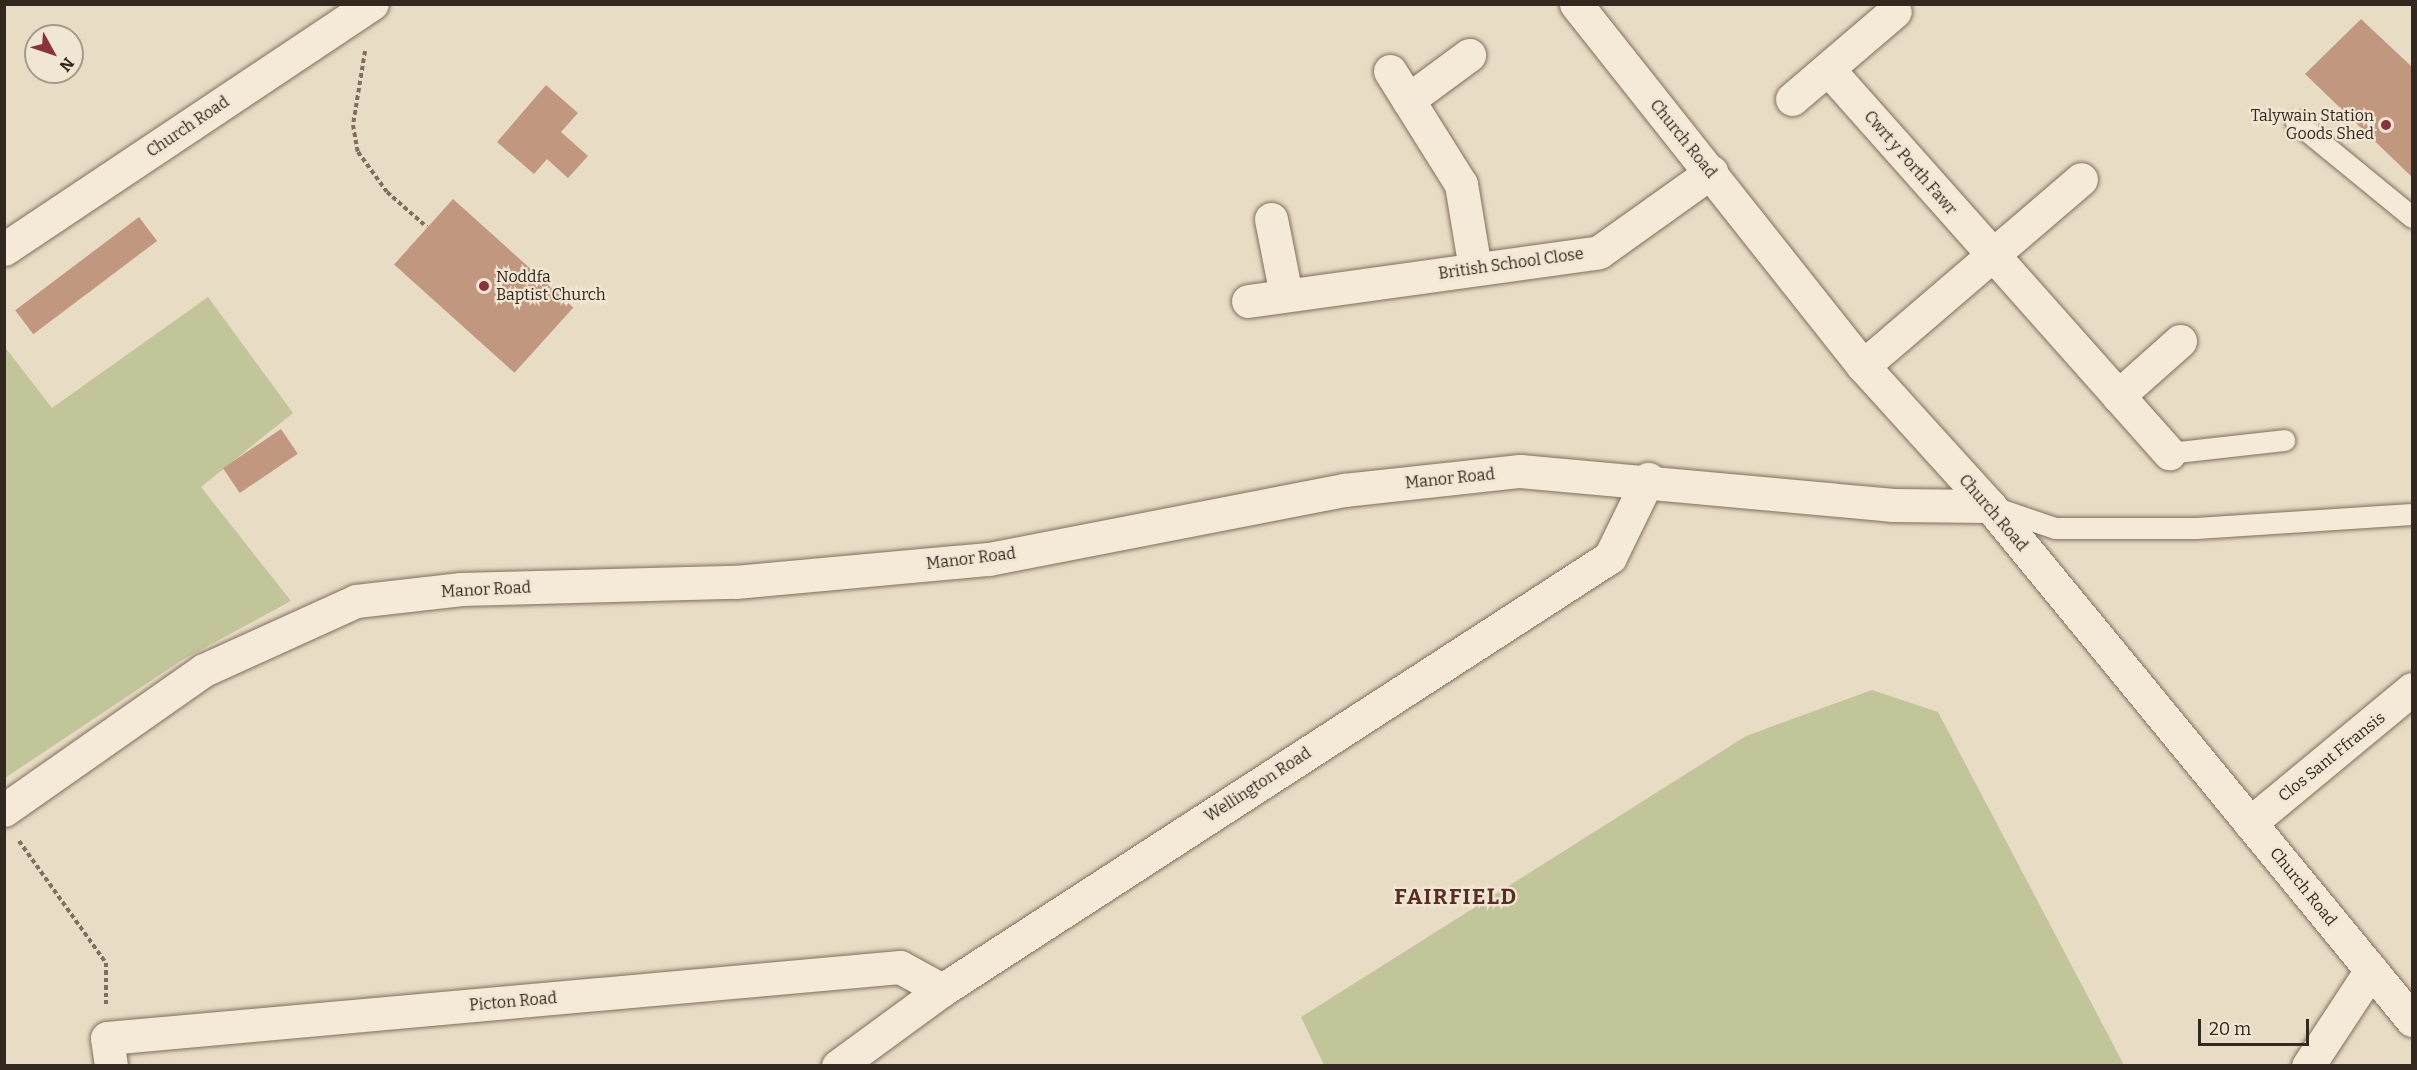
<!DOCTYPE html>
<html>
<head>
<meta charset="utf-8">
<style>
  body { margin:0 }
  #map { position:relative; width:2417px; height:1070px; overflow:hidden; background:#e8dcc5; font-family:Bitter,serif }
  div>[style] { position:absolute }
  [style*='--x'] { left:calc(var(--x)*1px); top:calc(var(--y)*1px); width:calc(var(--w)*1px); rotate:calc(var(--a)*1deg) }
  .green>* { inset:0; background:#c2c59a }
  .building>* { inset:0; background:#c2977f; transform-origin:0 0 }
  .path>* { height:4px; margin-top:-2px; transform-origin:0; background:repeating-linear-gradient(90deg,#816e5d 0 4.5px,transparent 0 7.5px) }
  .roads { filter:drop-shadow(0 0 2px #816e5d) drop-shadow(0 0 2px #816e5d) }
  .service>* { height:21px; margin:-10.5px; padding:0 10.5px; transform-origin:10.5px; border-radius:10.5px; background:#f4ead7 }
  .minor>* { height:33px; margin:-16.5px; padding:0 16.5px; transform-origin:16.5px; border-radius:16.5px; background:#f4ead7 }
  .secondary>* { height:33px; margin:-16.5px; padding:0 16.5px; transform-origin:16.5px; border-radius:16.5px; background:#f4ead7 }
  .dots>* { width:16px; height:16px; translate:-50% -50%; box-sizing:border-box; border:3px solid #f1e6d3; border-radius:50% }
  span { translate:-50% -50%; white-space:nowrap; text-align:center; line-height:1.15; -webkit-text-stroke:4.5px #f1e6d3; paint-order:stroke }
  .poi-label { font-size:16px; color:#33281f }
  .right { translate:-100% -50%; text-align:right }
  .left { translate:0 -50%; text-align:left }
  .street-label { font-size:16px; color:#33281f }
  .district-label { font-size:22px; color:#5a2c24; font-weight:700; letter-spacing:1.5px }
  .frame { position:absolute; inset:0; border:6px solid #33281f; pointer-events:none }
  .north { position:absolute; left:24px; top:24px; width:60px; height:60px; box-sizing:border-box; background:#f1e6d3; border:2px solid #a59a8b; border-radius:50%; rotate:130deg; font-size:16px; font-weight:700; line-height:24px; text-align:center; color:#33281f }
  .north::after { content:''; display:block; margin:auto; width:21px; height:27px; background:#88343a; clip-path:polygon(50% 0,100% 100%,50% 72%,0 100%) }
  .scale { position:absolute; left:2198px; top:1019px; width:111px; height:27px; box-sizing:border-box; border:3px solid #33281f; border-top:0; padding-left:8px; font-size:18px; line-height:21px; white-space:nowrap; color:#33281f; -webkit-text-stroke:4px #f1e6d3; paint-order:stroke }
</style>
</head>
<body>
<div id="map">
  <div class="green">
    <i style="clip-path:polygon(208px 297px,293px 413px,201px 487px,291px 601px,182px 660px,5px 778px,4px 346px,52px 408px)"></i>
    <i style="clip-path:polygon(1872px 690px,1938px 712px,2124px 1065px,1324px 1065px,1301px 1017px,1746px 736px)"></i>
  </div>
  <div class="building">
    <i style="clip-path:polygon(2361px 19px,2412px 67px,2412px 177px,2305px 74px)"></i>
    <i style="clip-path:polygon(546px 85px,578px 113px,561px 132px,588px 156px,568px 178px,547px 159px,534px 174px,497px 142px)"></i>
    <i style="left:453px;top:199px;width:162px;height:88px;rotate:42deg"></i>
    <i style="left:139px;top:217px;width:30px;height:155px;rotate:53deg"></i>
    <i style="left:281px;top:429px;width:30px;height:70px;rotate:56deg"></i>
  </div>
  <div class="path">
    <i style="--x:365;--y:51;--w:75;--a:99.2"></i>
    <i style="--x:353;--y:125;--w:27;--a:80"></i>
    <i style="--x:358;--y:152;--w:49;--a:54.1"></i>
    <i style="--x:387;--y:192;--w:53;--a:41.2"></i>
    <i style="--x:19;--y:841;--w:150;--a:54.5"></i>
    <i style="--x:106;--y:963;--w:41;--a:90"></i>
  </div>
  <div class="roads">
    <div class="service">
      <i style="--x:2296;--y:122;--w:150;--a:39.3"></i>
      <i style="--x:2169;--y:453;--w:116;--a:-6.4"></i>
      <i style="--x:1993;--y:507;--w:65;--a:18.7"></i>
      <i style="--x:2055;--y:528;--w:141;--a:0"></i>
      <i style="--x:2196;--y:528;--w:216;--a:-3.7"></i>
    </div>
    <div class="minor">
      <i style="--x:1828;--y:69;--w:514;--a:48.39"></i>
      <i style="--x:1390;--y:71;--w:133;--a:57.9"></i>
      <i style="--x:1461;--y:184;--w:86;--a:80.6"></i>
      <i style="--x:1792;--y:99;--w:135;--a:-40.5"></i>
      <i style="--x:1408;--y:100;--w:76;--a:-36.4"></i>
      <i style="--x:1271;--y:219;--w:77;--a:78.8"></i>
      <i style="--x:4;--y:249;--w:442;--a:-33.7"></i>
      <i style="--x:1248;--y:301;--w:354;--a:-7.9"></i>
      <i style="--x:1599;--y:252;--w:138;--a:-35.5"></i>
      <i style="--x:1863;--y:366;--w:287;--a:-40.6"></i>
      <i style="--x:2118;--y:396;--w:83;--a:-41.6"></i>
      <i style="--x:4;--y:810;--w:244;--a:-35"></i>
      <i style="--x:204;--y:670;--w:167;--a:-24.4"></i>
      <i style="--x:356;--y:601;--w:106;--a:-6.5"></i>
      <i style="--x:461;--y:589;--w:274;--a:-1.5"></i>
      <i style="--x:735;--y:582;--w:255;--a:-5.2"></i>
      <i style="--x:989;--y:559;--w:362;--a:-11"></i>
      <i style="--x:1344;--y:490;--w:177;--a:-6.2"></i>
      <i style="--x:1520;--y:471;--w:375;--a:5.2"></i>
      <i style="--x:1893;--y:505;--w:97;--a:0.6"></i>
      <i style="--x:2250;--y:823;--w:210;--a:-39.6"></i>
      <i style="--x:111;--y:1066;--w:28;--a:-98"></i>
      <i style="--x:107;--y:1038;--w:796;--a:-5.12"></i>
      <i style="--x:900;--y:967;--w:48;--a:28.7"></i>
      <i style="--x:838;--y:1066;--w:129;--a:-36.2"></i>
      <i style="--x:942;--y:990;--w:796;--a:-32.95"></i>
      <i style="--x:1610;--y:557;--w:87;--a:-64"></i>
      <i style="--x:2308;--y:1066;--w:115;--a:-56.7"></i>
    </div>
    <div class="secondary">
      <i style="--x:1576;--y:4;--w:462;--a:51.6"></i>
      <i style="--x:1863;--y:366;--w:189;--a:47.8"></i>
      <i style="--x:1990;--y:506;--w:665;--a:50.61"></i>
    </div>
  </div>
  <div class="dots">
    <i style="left:2386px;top:125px;background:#88343a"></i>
    <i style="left:484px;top:286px;background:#88343a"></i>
  </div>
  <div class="poi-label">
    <span class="right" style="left:2374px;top:125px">Talywain Station<br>Goods Shed</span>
    <span class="left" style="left:496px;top:286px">Noddfa<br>Baptist Church</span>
  </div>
  <div class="street-label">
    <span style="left:188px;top:127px;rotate:-34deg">Church Road</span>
    <span style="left:1683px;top:139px;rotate:51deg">Church Road</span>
    <span style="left:1910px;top:163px;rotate:49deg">Cwrt y Porth Fawr</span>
    <span style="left:1511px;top:264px;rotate:-8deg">British School Close</span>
    <span style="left:1450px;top:479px;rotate:-6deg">Manor Road</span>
    <span style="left:1993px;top:513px;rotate:49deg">Church Road</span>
    <span style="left:971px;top:559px;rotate:-7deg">Manor Road</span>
    <span style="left:486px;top:590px;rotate:-3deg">Manor Road</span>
    <span style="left:2332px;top:757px;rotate:-39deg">Clos Sant Ffransis</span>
    <span style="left:1258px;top:785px;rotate:-33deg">Wellington Road</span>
    <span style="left:2303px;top:887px;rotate:51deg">Church Road</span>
    <span style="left:513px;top:1002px;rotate:-5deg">Picton Road</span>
  </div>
  <div class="district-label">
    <span style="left:1456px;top:897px">FAIRFIELD</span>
  </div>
  <div class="frame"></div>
  <div class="north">N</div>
  <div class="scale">20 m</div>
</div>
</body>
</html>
